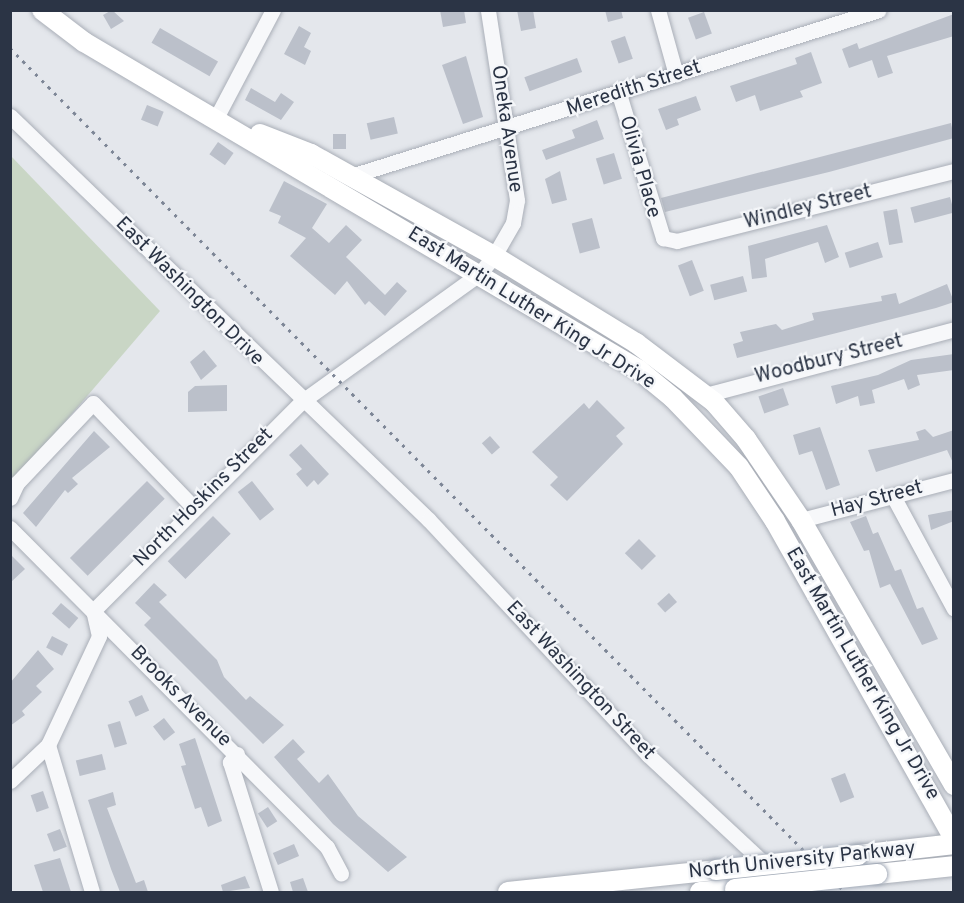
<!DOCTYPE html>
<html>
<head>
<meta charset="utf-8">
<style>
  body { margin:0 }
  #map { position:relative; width:964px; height:903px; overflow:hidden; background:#e4e7ec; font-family:Overpass,sans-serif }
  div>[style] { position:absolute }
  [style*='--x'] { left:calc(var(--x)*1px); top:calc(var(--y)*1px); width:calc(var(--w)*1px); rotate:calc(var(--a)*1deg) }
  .green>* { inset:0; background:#c9d6c5 }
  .building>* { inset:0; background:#bbc0ca; transform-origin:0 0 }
  .roads { filter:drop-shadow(0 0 2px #a9aeb7) drop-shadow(0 0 2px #a9aeb7) }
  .minor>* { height:15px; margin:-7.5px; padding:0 7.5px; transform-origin:7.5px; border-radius:7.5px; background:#f7f8fa }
  .major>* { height:20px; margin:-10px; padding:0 10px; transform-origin:10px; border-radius:10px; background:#fff }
  .rail>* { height:3px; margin-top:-1.5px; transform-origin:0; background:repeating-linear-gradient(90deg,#7d8696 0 3px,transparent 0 9px) }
  .bridges { filter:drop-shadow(0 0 2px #a3abb8) drop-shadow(0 0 2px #a3abb8) }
  .major-bridge>* { height:20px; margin:-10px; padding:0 10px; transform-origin:10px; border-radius:10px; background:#fff }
  span { translate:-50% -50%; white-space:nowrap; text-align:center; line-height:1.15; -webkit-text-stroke:4.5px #f4f6f9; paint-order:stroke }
  .street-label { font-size:20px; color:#2b3445 }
  .frame { position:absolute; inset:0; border:12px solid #2b3445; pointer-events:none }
</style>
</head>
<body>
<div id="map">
  <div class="green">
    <i style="clip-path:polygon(10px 155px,160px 311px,11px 485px)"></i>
  </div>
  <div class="building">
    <i style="clip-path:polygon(112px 10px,124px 21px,111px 29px,103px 15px)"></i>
    <i style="clip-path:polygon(440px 10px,464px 10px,466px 23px,443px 27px)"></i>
    <i style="clip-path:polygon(517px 10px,533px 10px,536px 28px,521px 31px)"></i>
    <i style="clip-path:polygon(605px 10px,621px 10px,623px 18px,608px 22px)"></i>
    <i style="left:704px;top:12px;width:23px;height:17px;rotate:70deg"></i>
    <i style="clip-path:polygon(954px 14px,954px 36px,887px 56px,893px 73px,878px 78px,872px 60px,849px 68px,842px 49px,857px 43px,859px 49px)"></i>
    <i style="clip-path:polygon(299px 26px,311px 33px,304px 47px,311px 51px,305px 65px,284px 54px)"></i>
    <i style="left:160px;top:28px;width:67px;height:17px;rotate:30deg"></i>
    <i style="left:625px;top:36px;width:24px;height:15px;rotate:71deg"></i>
    <i style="clip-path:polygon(811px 52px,822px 83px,800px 91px,803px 97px,760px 111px,755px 95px,736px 102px,730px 86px,797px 64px,795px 58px)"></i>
    <i style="clip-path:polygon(466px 56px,483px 117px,463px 124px,442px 65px)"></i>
    <i style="left:577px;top:58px;width:15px;height:56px;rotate:70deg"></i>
    <i style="clip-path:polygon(251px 88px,275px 102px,281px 93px,294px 102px,281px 120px,245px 100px)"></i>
    <i style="clip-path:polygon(696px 96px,701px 110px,677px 119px,679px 125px,666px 130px,658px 109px)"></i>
    <i style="left:147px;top:105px;width:18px;height:16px;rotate:22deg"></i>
    <i style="left:394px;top:117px;width:17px;height:28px;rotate:77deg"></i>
    <i style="clip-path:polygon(597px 120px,604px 139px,546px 160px,542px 150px,575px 138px,572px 130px)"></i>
    <i style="clip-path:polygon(951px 123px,954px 138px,829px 172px,665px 212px,661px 198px)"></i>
    <i style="left:333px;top:134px;width:13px;height:15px"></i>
    <i style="left:218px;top:142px;width:19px;height:15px;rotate:35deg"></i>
    <i style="left:614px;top:153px;width:27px;height:19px;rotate:73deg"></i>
    <i style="clip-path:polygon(560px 171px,567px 200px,552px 204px,545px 179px)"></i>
    <i style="clip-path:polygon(284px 181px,327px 204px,312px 228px,329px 243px,346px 225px,362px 240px,346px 257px,385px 295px,397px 282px,407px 291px,385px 316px,369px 301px,365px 305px,347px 281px,335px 295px,290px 256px,306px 238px,278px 223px,281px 216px,269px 211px)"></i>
    <i style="left:950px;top:197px;width:16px;height:41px;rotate:75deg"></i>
    <i style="left:897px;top:209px;width:34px;height:14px;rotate:80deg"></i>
    <i style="left:592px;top:218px;width:31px;height:21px;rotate:75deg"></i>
    <i style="clip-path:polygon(827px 225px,839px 257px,825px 263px,818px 242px,765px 259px,767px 277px,752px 279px,748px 246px)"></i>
    <i style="left:878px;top:242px;width:16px;height:35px;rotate:72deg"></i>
    <i style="left:692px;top:260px;width:33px;height:15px;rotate:69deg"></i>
    <i style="left:743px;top:276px;width:16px;height:34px;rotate:75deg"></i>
    <i style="clip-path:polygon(947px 284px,954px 302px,936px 308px,737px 358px,733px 344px,743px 341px,740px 332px,776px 324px,782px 330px,814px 320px,812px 313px,882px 301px,881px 296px,896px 293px,899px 304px)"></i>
    <i style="clip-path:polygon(204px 350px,217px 366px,201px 380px,190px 362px)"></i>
    <i style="clip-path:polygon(954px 354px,954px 370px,917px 375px,920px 385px,908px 390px,904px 379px,872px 390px,875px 403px,860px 406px,858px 396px,836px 404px,831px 386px,878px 375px,911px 360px)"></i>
    <i style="clip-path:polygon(227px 385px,227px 411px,188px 412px,188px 392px,195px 386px)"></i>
    <i style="left:783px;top:388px;width:18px;height:26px;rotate:71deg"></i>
    <i style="clip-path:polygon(597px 400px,625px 428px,616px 436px,623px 444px,567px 501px,550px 485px,558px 477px,532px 452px,584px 403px,589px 409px)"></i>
    <i style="clip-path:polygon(820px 427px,840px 485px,826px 490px,812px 451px,799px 455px,793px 435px)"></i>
    <i style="clip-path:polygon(925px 429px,933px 437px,954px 430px,954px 465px,947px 450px,876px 472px,868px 450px,919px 440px,916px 432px)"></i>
    <i style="clip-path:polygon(94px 431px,110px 447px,72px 478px,78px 484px,68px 493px,65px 490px,36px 527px,23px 513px)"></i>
    <i style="left:490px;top:436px;width:15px;height:11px;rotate:48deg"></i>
    <i style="clip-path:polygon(301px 444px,329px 474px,318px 485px,314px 480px,307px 487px,296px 474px,302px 469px,289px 455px)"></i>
    <i style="left:147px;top:481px;width:25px;height:109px;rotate:45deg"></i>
    <i style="left:252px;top:481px;width:36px;height:18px;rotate:52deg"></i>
    <i style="clip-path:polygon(954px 510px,954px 521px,931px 530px,928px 515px)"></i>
    <i style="left:213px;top:516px;width:25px;height:64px;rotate:45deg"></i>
    <i style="clip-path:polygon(866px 516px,873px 534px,878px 532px,895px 571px,901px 569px,917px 609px,923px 607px,938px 639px,922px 645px,890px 584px,880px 588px,869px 550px,864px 551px,850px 522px)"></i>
    <i style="left:639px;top:539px;width:24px;height:20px;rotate:45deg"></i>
    <i style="clip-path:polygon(10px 554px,25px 569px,10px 583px)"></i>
    <i style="clip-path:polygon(154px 583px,167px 595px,159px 602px,217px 660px,224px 677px,246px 700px,250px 696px,284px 725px,263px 744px,144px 625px,151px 618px,135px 603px)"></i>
    <i style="left:669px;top:593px;width:12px;height:16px;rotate:48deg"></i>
    <i style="left:61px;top:603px;width:23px;height:14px;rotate:41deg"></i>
    <i style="left:52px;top:636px;width:18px;height:13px;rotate:27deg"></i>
    <i style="clip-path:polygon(38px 650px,54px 669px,36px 686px,42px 692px,22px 711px,25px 715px,10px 726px,10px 683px)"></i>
    <i style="left:142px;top:695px;width:17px;height:15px;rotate:65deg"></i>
    <i style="left:164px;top:718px;width:18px;height:14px;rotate:52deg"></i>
    <i style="left:120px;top:721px;width:24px;height:13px;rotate:73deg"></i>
    <i style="clip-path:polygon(195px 738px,222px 821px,208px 827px,201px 807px,195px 809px,181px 766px,186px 765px,179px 744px)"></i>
    <i style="clip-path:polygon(293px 739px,305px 752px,297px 759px,319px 783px,328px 774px,358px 816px,407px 857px,388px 872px,333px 824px,274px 757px)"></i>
    <i style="left:102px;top:754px;width:16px;height:27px;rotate:76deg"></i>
    <i style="left:845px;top:773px;width:26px;height:15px;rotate:69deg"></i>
    <i style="left:43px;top:791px;width:18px;height:13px;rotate:71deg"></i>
    <i style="clip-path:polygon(113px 792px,116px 805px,107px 808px,136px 883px,144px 880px,148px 892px,120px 892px,111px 869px,88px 800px)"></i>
    <i style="left:268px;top:807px;width:17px;height:12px;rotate:57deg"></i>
    <i style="left:60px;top:829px;width:19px;height:14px;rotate:69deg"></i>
    <i style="left:294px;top:844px;width:13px;height:23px;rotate:67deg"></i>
    <i style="clip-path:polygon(60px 858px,71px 892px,43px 892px,34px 865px)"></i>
    <i style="clip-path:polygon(245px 876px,250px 888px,223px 892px,221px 885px)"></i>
    <i style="clip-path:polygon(303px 878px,308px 892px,293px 892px,290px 882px)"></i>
  </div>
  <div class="roads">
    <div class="minor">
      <i style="--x:658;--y:10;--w:67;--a:74.5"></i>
      <i style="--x:619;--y:94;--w:151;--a:73"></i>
      <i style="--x:663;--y:238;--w:14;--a:12"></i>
      <i style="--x:677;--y:241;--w:286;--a:-14.2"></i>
      <i style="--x:10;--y:116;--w:582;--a:43.96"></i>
      <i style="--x:429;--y:520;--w:321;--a:47"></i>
      <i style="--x:648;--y:755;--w:201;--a:43"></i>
      <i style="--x:217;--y:116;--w:120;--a:-62.2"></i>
      <i style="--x:351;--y:176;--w:553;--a:-17.45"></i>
      <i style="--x:705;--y:395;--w:258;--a:-14.8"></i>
      <i style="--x:893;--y:496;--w:128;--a:61.6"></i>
      <i style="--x:10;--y:498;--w:17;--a:-65"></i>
      <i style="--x:17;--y:483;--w:110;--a:-46.5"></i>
      <i style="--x:93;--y:403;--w:143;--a:46.1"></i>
      <i style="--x:801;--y:520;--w:158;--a:-14.7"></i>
      <i style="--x:10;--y:528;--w:450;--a:45.2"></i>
      <i style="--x:327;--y:847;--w:30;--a:62"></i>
      <i style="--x:48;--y:745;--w:153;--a:73.3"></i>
      <i style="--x:237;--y:754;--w:11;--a:131"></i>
      <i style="--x:230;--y:762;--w:136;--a:72.5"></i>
      <i style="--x:10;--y:781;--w:52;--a:-43.5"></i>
      <i style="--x:48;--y:745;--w:120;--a:-64.9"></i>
      <i style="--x:99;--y:636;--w:26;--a:-103"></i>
      <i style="--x:93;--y:611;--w:295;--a:-45.1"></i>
      <i style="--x:301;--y:402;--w:219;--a:-35.7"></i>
      <i style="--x:479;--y:274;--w:23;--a:-50"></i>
      <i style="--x:494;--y:256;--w:38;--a:-60"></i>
      <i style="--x:513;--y:223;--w:23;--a:-80"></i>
      <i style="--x:517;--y:200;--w:192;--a:-98.7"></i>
    </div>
    <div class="major">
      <i style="--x:42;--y:10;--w:53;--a:37.3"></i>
      <i style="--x:84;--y:42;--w:645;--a:30.58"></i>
      <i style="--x:639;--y:370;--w:44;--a:39.5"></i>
      <i style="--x:673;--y:398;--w:95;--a:46.3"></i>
      <i style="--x:739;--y:467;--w:65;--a:56.3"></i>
      <i style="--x:775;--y:521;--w:365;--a:60.6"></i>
      <i style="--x:260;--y:134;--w:55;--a:21.4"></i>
      <i style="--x:311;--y:154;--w:210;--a:29.1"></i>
      <i style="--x:494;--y:256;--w:167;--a:31.5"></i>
      <i style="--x:636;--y:343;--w:98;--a:37.1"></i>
      <i style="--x:714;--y:402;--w:49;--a:49.1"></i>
      <i style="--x:746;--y:439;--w:98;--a:55.8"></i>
      <i style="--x:801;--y:520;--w:306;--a:60"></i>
      <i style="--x:858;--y:855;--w:97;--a:-6.5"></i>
      <i style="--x:877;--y:874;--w:77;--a:-5.9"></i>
      <i style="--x:508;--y:892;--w:209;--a:-6"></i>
      <i style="--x:700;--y:892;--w:35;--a:-5"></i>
    </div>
  </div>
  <div class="rail">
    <i style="--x:10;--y:48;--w:1187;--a:45.31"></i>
  </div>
  <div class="bridges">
    <div class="major-bridge">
      <i style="--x:716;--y:870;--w:143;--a:-6"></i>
      <i style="--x:735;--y:889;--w:143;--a:-6"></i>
    </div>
  </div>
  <div class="street-label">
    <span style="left:634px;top:89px;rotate:-18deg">Meredith Street</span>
    <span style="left:506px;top:129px;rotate:82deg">Oneka Avenue</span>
    <span style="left:639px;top:167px;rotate:74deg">Olivia Place</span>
    <span style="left:808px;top:208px;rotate:-14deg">Windley Street</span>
    <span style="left:189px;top:292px;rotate:45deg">East Washington Drive</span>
    <span style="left:531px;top:309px;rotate:32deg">East Martin Luther King Jr Drive</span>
    <span style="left:829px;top:360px;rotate:-14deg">Woodbury Street</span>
    <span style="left:204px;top:498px;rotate:-45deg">North Hoskins Street</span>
    <span style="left:877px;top:500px;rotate:-15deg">Hay Street</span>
    <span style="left:862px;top:674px;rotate:60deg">East Martin Luther King Jr Drive</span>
    <span style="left:580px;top:681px;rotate:47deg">East Washington Street</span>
    <span style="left:180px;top:697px;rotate:45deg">Brooks Avenue</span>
    <span style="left:802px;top:861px;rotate:-6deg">North University Parkway</span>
  </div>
  <div class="frame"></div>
</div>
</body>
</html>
